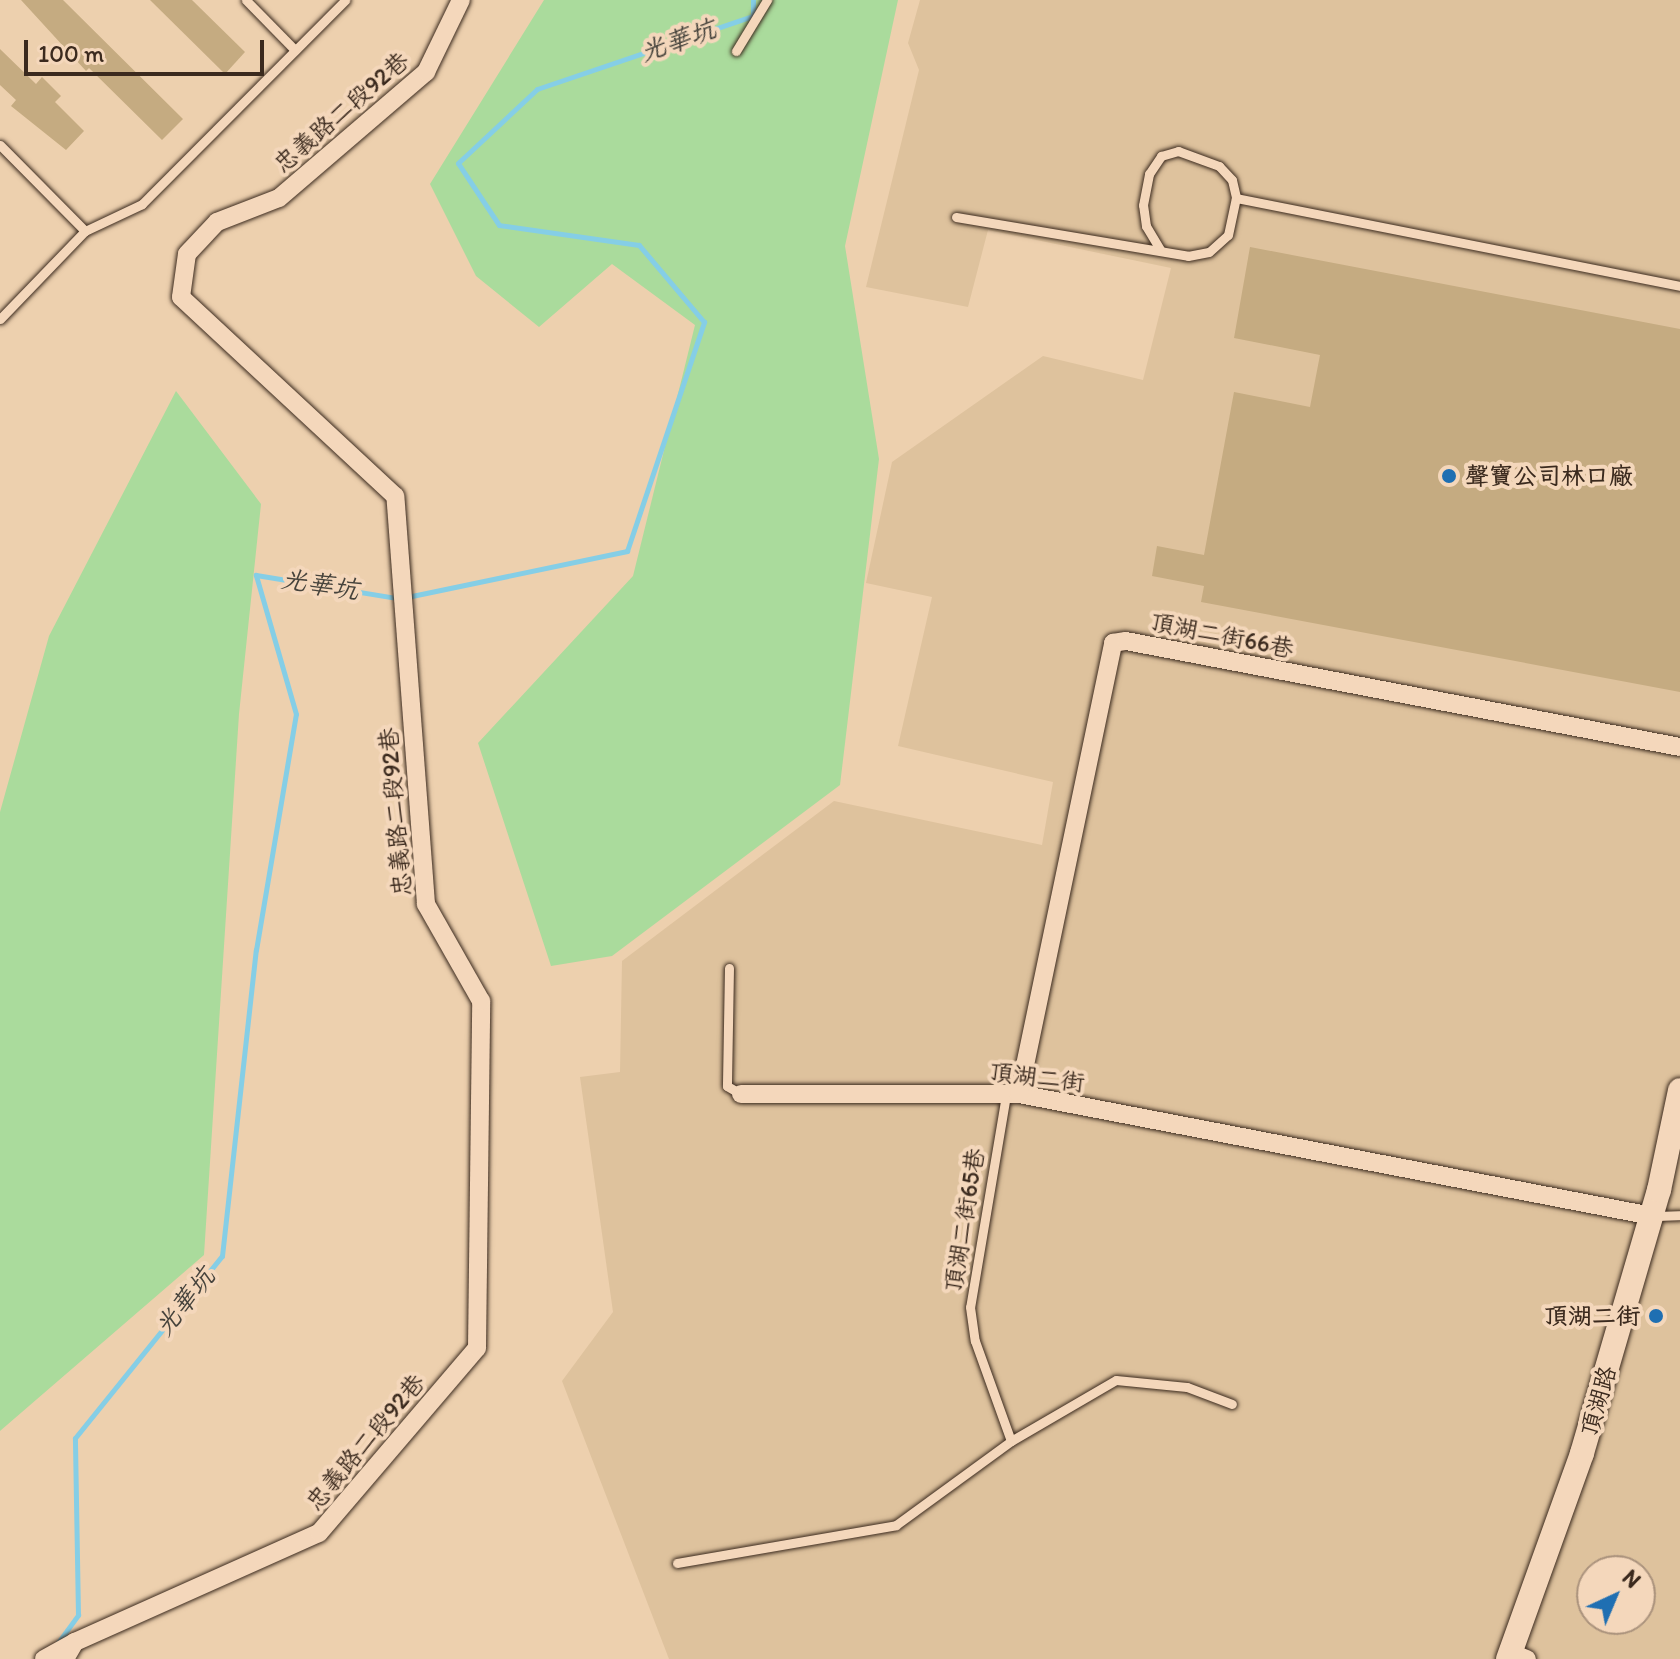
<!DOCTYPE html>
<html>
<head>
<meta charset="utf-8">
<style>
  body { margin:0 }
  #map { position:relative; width:1680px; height:1659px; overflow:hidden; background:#edd0ae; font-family:Itim,"LXGW WenKai TC",sans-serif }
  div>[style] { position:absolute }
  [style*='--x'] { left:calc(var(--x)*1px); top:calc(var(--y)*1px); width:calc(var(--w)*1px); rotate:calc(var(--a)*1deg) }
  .built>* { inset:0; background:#dec29d }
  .green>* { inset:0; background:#aadb9c }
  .stream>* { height:5px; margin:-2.5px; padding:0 2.5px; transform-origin:2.5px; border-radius:2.5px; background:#85cee6 }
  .building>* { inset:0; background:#c5ab81 }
  .roads { filter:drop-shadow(0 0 2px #3b2a1e) drop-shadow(0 0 2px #3b2a1e) }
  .lane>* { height:9px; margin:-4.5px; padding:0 4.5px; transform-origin:4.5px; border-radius:4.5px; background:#f4d7bb }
  .street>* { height:18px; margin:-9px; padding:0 9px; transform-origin:9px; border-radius:9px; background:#f4d7bb }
  .secondary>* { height:24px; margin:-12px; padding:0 12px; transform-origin:12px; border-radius:12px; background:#f4d7bb }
  .dots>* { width:22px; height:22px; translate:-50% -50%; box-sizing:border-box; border:4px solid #f4d7bb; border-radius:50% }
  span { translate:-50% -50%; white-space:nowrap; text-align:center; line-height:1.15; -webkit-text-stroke:8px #f4d7bb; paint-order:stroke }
  .street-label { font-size:24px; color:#3b2a1e }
  .poi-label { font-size:24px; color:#3b2a1e; font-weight:700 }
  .left { translate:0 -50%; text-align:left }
  .right { translate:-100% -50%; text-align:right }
  .water-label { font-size:26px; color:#46433c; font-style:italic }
  .north { position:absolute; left:1576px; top:1555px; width:80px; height:80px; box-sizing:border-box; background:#f4d7bb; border:2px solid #aa927c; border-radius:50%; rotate:44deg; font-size:22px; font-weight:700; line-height:32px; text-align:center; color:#3b2a1e }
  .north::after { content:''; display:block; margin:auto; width:28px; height:36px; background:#1f6fb2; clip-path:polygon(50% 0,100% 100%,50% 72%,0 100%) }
  .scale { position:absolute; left:24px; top:40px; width:240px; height:36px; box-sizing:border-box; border:4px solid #3b2a1e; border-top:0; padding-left:10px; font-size:24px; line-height:28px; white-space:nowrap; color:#3b2a1e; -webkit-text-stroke:6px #f4d7bb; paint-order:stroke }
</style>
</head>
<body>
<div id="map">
  <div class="built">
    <i style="clip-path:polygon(evenodd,920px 0,1680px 0,1680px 1659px,669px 1659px,562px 1381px,613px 1312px,580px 1077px,620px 1072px,622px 961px,834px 801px,1042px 845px,1053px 782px,898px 746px,932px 597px,866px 583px,892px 462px,1043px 356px,1143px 380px,1171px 268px,988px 230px,968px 307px,866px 287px,919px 70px,908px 43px,920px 0,1592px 1571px,1640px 1571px,1640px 1619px,1592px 1619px,1592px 1571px)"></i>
  </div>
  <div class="green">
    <i style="clip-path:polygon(544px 0,898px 0,845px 246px,879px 459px,840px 785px,612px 956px,551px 966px,478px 743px,633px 576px,695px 325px,612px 264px,539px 327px,476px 276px,430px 184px)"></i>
    <i style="clip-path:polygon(176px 391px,261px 504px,239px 714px,204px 1255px,0 1431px,0 812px,49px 636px)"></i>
  </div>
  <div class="stream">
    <i style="--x:407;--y:597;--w:225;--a:-11.8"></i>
    <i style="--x:627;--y:551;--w:242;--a:-71.4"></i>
    <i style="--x:704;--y:322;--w:101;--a:-130.2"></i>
    <i style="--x:639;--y:245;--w:141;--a:-171.9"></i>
    <i style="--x:499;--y:225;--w:74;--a:-123.5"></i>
    <i style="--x:458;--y:163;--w:108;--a:-43.1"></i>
    <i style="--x:537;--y:89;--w:228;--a:-18.7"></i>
    <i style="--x:753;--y:16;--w:16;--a:-90"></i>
    <i style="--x:57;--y:1644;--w:36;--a:-54"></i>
    <i style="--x:78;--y:1615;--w:177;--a:-91"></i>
    <i style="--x:75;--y:1438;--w:234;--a:-51.1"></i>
    <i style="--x:222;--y:1256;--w:308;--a:-83.7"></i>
    <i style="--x:256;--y:950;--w:239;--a:-80.4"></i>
    <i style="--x:296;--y:714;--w:145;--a:-106.1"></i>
    <i style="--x:256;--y:575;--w:143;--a:9.3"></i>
  </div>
  <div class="building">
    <i style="clip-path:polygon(21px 0,63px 0,183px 119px,162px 140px,89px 68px,86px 71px)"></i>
    <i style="clip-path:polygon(150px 0,192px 0,245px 52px,225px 74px)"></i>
    <i style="clip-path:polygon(0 49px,36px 84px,42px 77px,61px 96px,55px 102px,84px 131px,66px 150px,11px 106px,16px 100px,0 85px)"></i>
    <i style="clip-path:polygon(1250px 247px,1680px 329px,1680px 692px,1201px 602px,1204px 586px,1152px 576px,1157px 546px,1204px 555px,1234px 392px,1310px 407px,1320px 355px,1234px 338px)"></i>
  </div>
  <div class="roads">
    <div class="lane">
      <i style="--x:246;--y:0;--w:70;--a:45.6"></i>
      <i style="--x:736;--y:51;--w:60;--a:-58.7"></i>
      <i style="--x:0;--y:145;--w:121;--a:45.3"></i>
      <i style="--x:956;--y:217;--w:235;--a:9.5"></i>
      <i style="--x:1188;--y:256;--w:21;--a:-11"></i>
      <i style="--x:1209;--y:252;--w:25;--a:-42"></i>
      <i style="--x:1228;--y:235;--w:38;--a:-78"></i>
      <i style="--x:1161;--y:251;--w:29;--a:-121"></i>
      <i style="--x:1146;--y:226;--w:21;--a:-98"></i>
      <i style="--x:1143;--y:205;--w:32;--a:-79"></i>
      <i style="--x:1149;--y:174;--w:22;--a:-56"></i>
      <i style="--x:1161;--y:156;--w:18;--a:-16"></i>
      <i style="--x:1178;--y:151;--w:44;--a:20.1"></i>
      <i style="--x:1219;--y:166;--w:19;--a:47"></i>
      <i style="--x:1232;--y:180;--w:18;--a:77"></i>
      <i style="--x:1236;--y:198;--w:453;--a:11.2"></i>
      <i style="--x:0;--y:319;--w:122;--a:-46"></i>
      <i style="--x:85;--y:231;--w:63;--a:-25.3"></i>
      <i style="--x:142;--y:204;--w:288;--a:-45.1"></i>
      <i style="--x:729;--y:968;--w:118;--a:91"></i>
      <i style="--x:727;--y:1086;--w:16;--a:30"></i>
      <i style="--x:1006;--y:1095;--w:215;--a:99.6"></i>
      <i style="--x:970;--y:1307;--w:34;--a:82"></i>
      <i style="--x:975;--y:1341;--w:106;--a:70.2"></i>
      <i style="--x:1655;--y:1216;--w:25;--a:-2"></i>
      <i style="--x:677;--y:1563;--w:222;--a:-9.8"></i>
      <i style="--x:896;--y:1525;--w:142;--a:-36.1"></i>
      <i style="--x:1011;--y:1441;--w:121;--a:-30.2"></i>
      <i style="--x:1116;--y:1380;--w:71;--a:5.6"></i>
      <i style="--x:1187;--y:1387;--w:48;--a:20.7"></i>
    </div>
    <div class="street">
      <i style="--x:741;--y:1094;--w:278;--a:0"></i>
      <i style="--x:1019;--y:1094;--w:645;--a:10.91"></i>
      <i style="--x:1019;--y:1094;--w:461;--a:-78.2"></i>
      <i style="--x:1113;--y:643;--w:13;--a:-9"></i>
      <i style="--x:1126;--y:641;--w:564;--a:10.83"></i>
      <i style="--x:1511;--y:1653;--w:17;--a:21"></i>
      <i style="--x:44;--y:1659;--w:33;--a:-29"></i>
      <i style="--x:65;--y:1659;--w:20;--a:-60"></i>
      <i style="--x:75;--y:1642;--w:267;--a:-24.1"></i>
      <i style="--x:319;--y:1533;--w:243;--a:-49.5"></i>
      <i style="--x:477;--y:1348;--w:347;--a:-89.3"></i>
      <i style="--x:481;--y:1001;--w:112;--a:-119.6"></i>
      <i style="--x:426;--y:904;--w:409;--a:-94.3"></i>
      <i style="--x:395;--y:496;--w:292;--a:-137.1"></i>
      <i style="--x:181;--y:297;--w:43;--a:-82.1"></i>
      <i style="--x:187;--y:254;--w:44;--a:-46.8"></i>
      <i style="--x:217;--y:222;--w:66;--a:-21.2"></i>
      <i style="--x:279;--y:198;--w:194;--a:-40.6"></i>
      <i style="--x:426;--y:72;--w:80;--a:-64.1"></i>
    </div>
    <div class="secondary">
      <i style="--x:1508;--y:1659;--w:219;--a:-70.2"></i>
      <i style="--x:1582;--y:1453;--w:274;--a:-73.7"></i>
      <i style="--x:1659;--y:1190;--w:102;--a:-78.1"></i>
    </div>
  </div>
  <div class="dots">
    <i style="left:1449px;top:476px;background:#1f6fb2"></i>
    <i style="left:1656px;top:1316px;background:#1f6fb2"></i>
  </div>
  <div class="street-label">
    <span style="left:341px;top:112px;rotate:-41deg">忠義路二段92巷</span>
    <span style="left:1222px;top:635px;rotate:11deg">頂湖二街66巷</span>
    <span style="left:395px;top:812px;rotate:-95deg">忠義路二段92巷</span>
    <span style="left:1037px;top:1077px;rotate:7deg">頂湖二街</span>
    <span style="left:964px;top:1220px;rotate:-81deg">頂湖二街65巷</span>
    <span style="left:1598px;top:1401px;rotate:-74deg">頂湖路</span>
    <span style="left:365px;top:1442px;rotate:-50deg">忠義路二段92巷</span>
  </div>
  <div class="poi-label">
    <span class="left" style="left:1465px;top:476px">聲寶公司林口廠</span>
    <span class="right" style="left:1640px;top:1316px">頂湖二街</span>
  </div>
  <div class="water-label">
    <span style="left:678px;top:41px;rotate:-19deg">光華坑</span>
    <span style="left:320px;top:585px;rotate:9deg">光華坑</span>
    <span style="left:185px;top:1302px;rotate:-51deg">光華坑</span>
  </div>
  <div class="north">N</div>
  <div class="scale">100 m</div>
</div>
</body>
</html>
